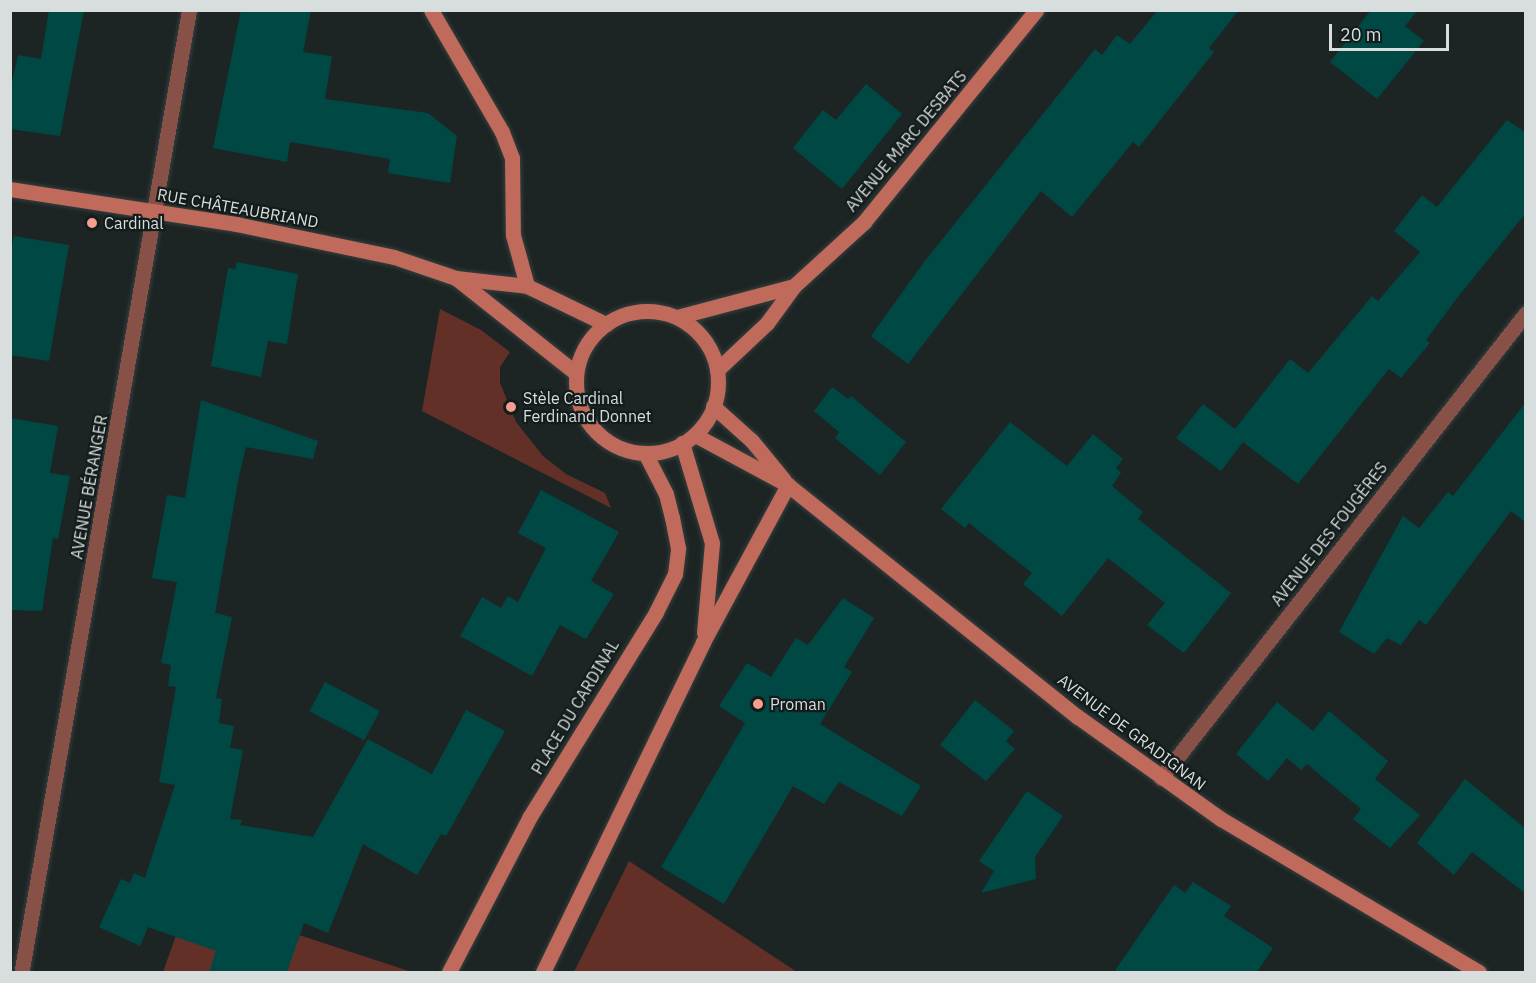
<!DOCTYPE html>
<html>
<head>
<meta charset="utf-8">
<style>
  body { margin:0 }
  #map { position:relative; width:1536px; height:983px; overflow:hidden; background:#1c2524; font-family:"IBM Plex Sans",sans-serif }
  div>[style] { position:absolute }
  [style*='--x'] { left:calc(var(--x)*1px); top:calc(var(--y)*1px); width:calc(var(--w)*1px); rotate:calc(var(--a)*1deg) }
  .green>* { inset:0; background:#633028 }
  .building>* { inset:0; background:#004843; transform-origin:0 0 }
  .roads { filter:drop-shadow(0 0 2px #363f3e) drop-shadow(0 0 2px #363f3e) }
  .street>* { height:15px; margin:-7.5px; padding:0 7.5px; transform-origin:7.5px; border-radius:7.5px; background:#885148 }
  .secondary>* { height:15px; margin:-7.5px; padding:0 7.5px; transform-origin:7.5px; border-radius:7.5px; background:#c06a5c }
  .secondary>.ring { margin:-7.5px; padding:0; box-sizing:content-box; background:none; border:15px solid #c06a5c; border-radius:50% }
  .dots>* { width:16px; height:16px; translate:-50% -50%; box-sizing:border-box; border:3px solid #131c1b; border-radius:50% }
  span { translate:-50% -50%; white-space:nowrap; text-align:center; line-height:1.15; -webkit-text-stroke:4.5px #131c1b; paint-order:stroke }
  .street-label { font-size:16px; color:#d8dedd }
  .poi-label { font-size:16px; color:#d8dedd }
  .left { translate:0 -50%; text-align:left }
  .frame { position:absolute; inset:0; border:12px solid #d8dedd; pointer-events:none }
  .scale { position:absolute; left:1329px; top:24px; width:120px; height:27px; box-sizing:border-box; border:3px solid #d8dedd; border-top:0; padding-left:8px; font-size:18px; line-height:21px; white-space:nowrap; color:#d8dedd; -webkit-text-stroke:4px #131c1b; paint-order:stroke }
</style>
</head>
<body>
<div id="map">
  <div class="green">
    <i style="clip-path:polygon(440px 309px,481px 330px,510px 352px,500px 367px,500px 383px,516px 422px,543px 456px,566px 474px,605px 493px,611px 508px,422px 411px)"></i>
    <i style="clip-path:polygon(629px 861px,797px 972px,574px 972px)"></i>
    <i style="clip-path:polygon(189px 899px,412px 972px,163px 972px)"></i>
  </div>
  <div class="building">
    <i style="clip-path:polygon(49px 10px,84px 10px,60px 136px,10px 129px,10px 91px,18px 55px,41px 59px)"></i>
    <i style="clip-path:polygon(241px 10px,311px 10px,303px 52px,332px 56px,325px 99px,428px 113px,457px 136px,450px 183px,388px 173px,390px 159px,290px 142px,287px 162px,213px 148px)"></i>
    <i style="clip-path:polygon(1158px 10px,1239px 10px,1209px 48px,1214px 52px,1139px 147px,1133px 142px,1072px 217px,1041px 191px,908px 364px,871px 336px,924px 262px,1095px 49px,1102px 55px,1117px 35px,1130px 44px)"></i>
    <i style="clip-path:polygon(1371px 10px,1418px 10px,1405px 26px,1424px 41px,1377px 99px,1330px 62px)"></i>
    <i style="clip-path:polygon(866px 84px,902px 114px,842px 189px,793px 148px,823px 110px,836px 120px)"></i>
    <i style="clip-path:polygon(1507px 120px,1526px 133px,1526px 213px,1457px 298px,1426px 340px,1430px 343px,1401px 378px,1389px 369px,1298px 484px,1243px 442px,1221px 471px,1176px 438px,1203px 404px,1235px 429px,1290px 359px,1308px 373px,1372px 296px,1378px 301px,1420px 252px,1394px 231px,1422px 195px,1437px 207px)"></i>
    <i style="clip-path:polygon(14px 236px,69px 245px,49px 361px,10px 355px,10px 257px)"></i>
    <i style="clip-path:polygon(237px 262px,298px 274px,287px 344px,268px 341px,261px 377px,211px 366px,228px 268px,235px 269px)"></i>
    <i style="clip-path:polygon(832px 387px,848px 399px,851px 396px,906px 442px,880px 475px,835px 438px,839px 432px,814px 411px)"></i>
    <i style="clip-path:polygon(201px 400px,318px 441px,313px 459px,246px 447px,239px 476px,215px 613px,232px 617px,216px 698px,222px 699px,219px 723px,234px 726px,230px 748px,243px 750px,230px 819px,242px 820px,240px 825px,313px 837px,368px 739px,432px 774px,466px 710px,505px 731px,446px 836px,441px 834px,417px 875px,363px 844px,328px 933px,304px 923px,287px 972px,209px 972px,216px 951px,148px 927px,140px 946px,99px 927px,121px 879px,130px 883px,134px 873px,145px 878px,175px 785px,159px 782px,176px 687px,168px 686px,171px 665px,161px 663px,177px 582px,152px 578px,167px 495px,185px 498px)"></i>
    <i style="clip-path:polygon(1526px 402px,1526px 523px,1511px 511px,1426px 625px,1419px 620px,1401px 645px,1387px 638px,1374px 654px,1339px 632px,1403px 516px,1419px 528px,1448px 492px,1453px 496px)"></i>
    <i style="clip-path:polygon(10px 418px,58px 426px,50px 473px,70px 476px,58px 539px,53px 538px,42px 611px,10px 610px)"></i>
    <i style="clip-path:polygon(1010px 422px,1067px 466px,1093px 434px,1123px 459px,1116px 468px,1121px 473px,1112px 486px,1143px 512px,1138px 519px,1231px 593px,1184px 653px,1147px 625px,1165px 603px,1108px 558px,1062px 616px,1023px 584px,1032px 573px,969px 523px,965px 528px,941px 509px)"></i>
    <i style="clip-path:polygon(541px 490px,619px 532px,591px 581px,614px 594px,586px 639px,560px 625px,532px 676px,460px 636px,482px 597px,501px 608px,508px 596px,518px 602px,546px 548px,518px 533px)"></i>
    <i style="clip-path:polygon(843px 598px,874px 618px,844px 667px,852px 672px,820px 724px,921px 786px,902px 816px,839px 782px,824px 804px,793px 786px,724px 904px,661px 867px,745px 723px,719px 706px,747px 663px,771px 677px,796px 638px,808px 645px)"></i>
    <i style="left:325px;top:682px;width:62px;height:33px;rotate:28deg"></i>
    <i style="clip-path:polygon(975px 700px,1014px 731px,1006px 741px,1015px 749px,986px 781px,940px 745px)"></i>
    <i style="clip-path:polygon(1277px 702px,1313px 731px,1329px 711px,1388px 761px,1375px 779px,1420px 815px,1390px 848px,1353px 819px,1361px 809px,1307px 764px,1301px 770px,1287px 758px,1268px 781px,1236px 754px)"></i>
    <i style="clip-path:polygon(1465px 779px,1526px 829px,1526px 894px,1472px 852px,1454px 875px,1417px 843px)"></i>
    <i style="clip-path:polygon(1027px 791px,1063px 816px,1035px 857px,1036px 879px,981px 893px,994px 871px,979px 861px)"></i>
    <i style="clip-path:polygon(1193px 882px,1231px 906px,1224px 916px,1273px 948px,1257px 972px,1114px 972px,1174px 885px,1185px 893px)"></i>
  </div>
  <div class="roads">
    <div class="street">
      <i style="--x:1161;--y:778;--w:591;--a:-51.87"></i>
      <i style="--x:22;--y:969;--w:973;--a:-80.12"></i>
    </div>
    <div class="secondary">
      <i style="--x:431;--y:10;--w:141;--a:59.8"></i>
      <i style="--x:502;--y:132;--w:28;--a:69"></i>
      <i style="--x:512;--y:158;--w:77;--a:89.3"></i>
      <i style="--x:513;--y:235;--w:53;--a:74.6"></i>
      <i style="--x:10;--y:189;--w:229;--a:8.8"></i>
      <i style="--x:236;--y:224;--w:161;--a:11.8"></i>
      <i style="--x:394;--y:257;--w:65;--a:18.7"></i>
      <i style="--x:456;--y:278;--w:71;--a:6.4"></i>
      <i style="--x:527;--y:286;--w:88;--a:25.7"></i>
      <i style="--x:456;--y:278;--w:153;--a:38.4"></i>
      <i class="ring" style="left:576px;top:311px;width:127px;height:127px"></i>
      <i style="--x:677;--y:317;--w:121;--a:-14.8"></i>
      <i style="--x:717;--y:370;--w:69;--a:-43.2"></i>
      <i style="--x:767;--y:323;--w:46;--a:-53.9"></i>
      <i style="--x:794;--y:286;--w:95;--a:-42.4"></i>
      <i style="--x:864;--y:222;--w:273;--a:-50.9"></i>
      <i style="--x:713;--y:406;--w:52;--a:41.9"></i>
      <i style="--x:752;--y:441;--w:50;--a:50.6"></i>
      <i style="--x:695;--y:435;--w:106;--a:28.3"></i>
      <i style="--x:788;--y:485;--w:371;--a:38.7"></i>
      <i style="--x:1078;--y:717;--w:176;--a:35.5"></i>
      <i style="--x:1221;--y:819;--w:300;--a:30.7"></i>
      <i style="--x:682;--y:443;--w:104;--a:73.3"></i>
      <i style="--x:712;--y:543;--w:90;--a:95.1"></i>
      <i style="--x:449;--y:972;--w:174;--a:-62.5"></i>
      <i style="--x:529;--y:818;--w:242;--a:-58.3"></i>
      <i style="--x:656;--y:612;--w:42;--a:-63.4"></i>
      <i style="--x:675;--y:574;--w:26;--a:-83"></i>
      <i style="--x:678;--y:548;--w:31;--a:-101"></i>
      <i style="--x:672;--y:518;--w:25;--a:-104"></i>
      <i style="--x:666;--y:494;--w:46;--a:-117.1"></i>
      <i style="--x:543;--y:972;--w:367;--a:-64.1"></i>
      <i style="--x:703;--y:642;--w:179;--a:-61.6"></i>
    </div>
  </div>
  <div class="dots">
    <i style="left:92px;top:223px;background:#f59d8e"></i>
    <i style="left:511px;top:407px;background:#f59d8e"></i>
    <i style="left:758px;top:704px;background:#f59d8e"></i>
  </div>
  <div class="street-label">
    <span style="left:906px;top:141px;rotate:-50deg">AVENUE MARC DESBATS</span>
    <span style="left:238px;top:208px;rotate:10deg">RUE CHÂTEAUBRIAND</span>
    <span style="left:89px;top:487px;rotate:-80deg">AVENUE BÉRANGER</span>
    <span style="left:1329px;top:534px;rotate:-52deg">AVENUE DES FOUGÈRES</span>
    <span style="left:575px;top:707px;rotate:-59deg">PLACE DU CARDINAL</span>
    <span style="left:1132px;top:732px;rotate:37deg">AVENUE DE GRADIGNAN</span>
  </div>
  <div class="poi-label">
    <span class="left" style="left:104px;top:223px">Cardinal</span>
    <span class="left" style="left:523px;top:407px">Stèle Cardinal<br>Ferdinand Donnet</span>
    <span class="left" style="left:770px;top:704px">Proman</span>
  </div>
  <div class="frame"></div>
  <div class="scale">20 m</div>
</div>
</body>
</html>
